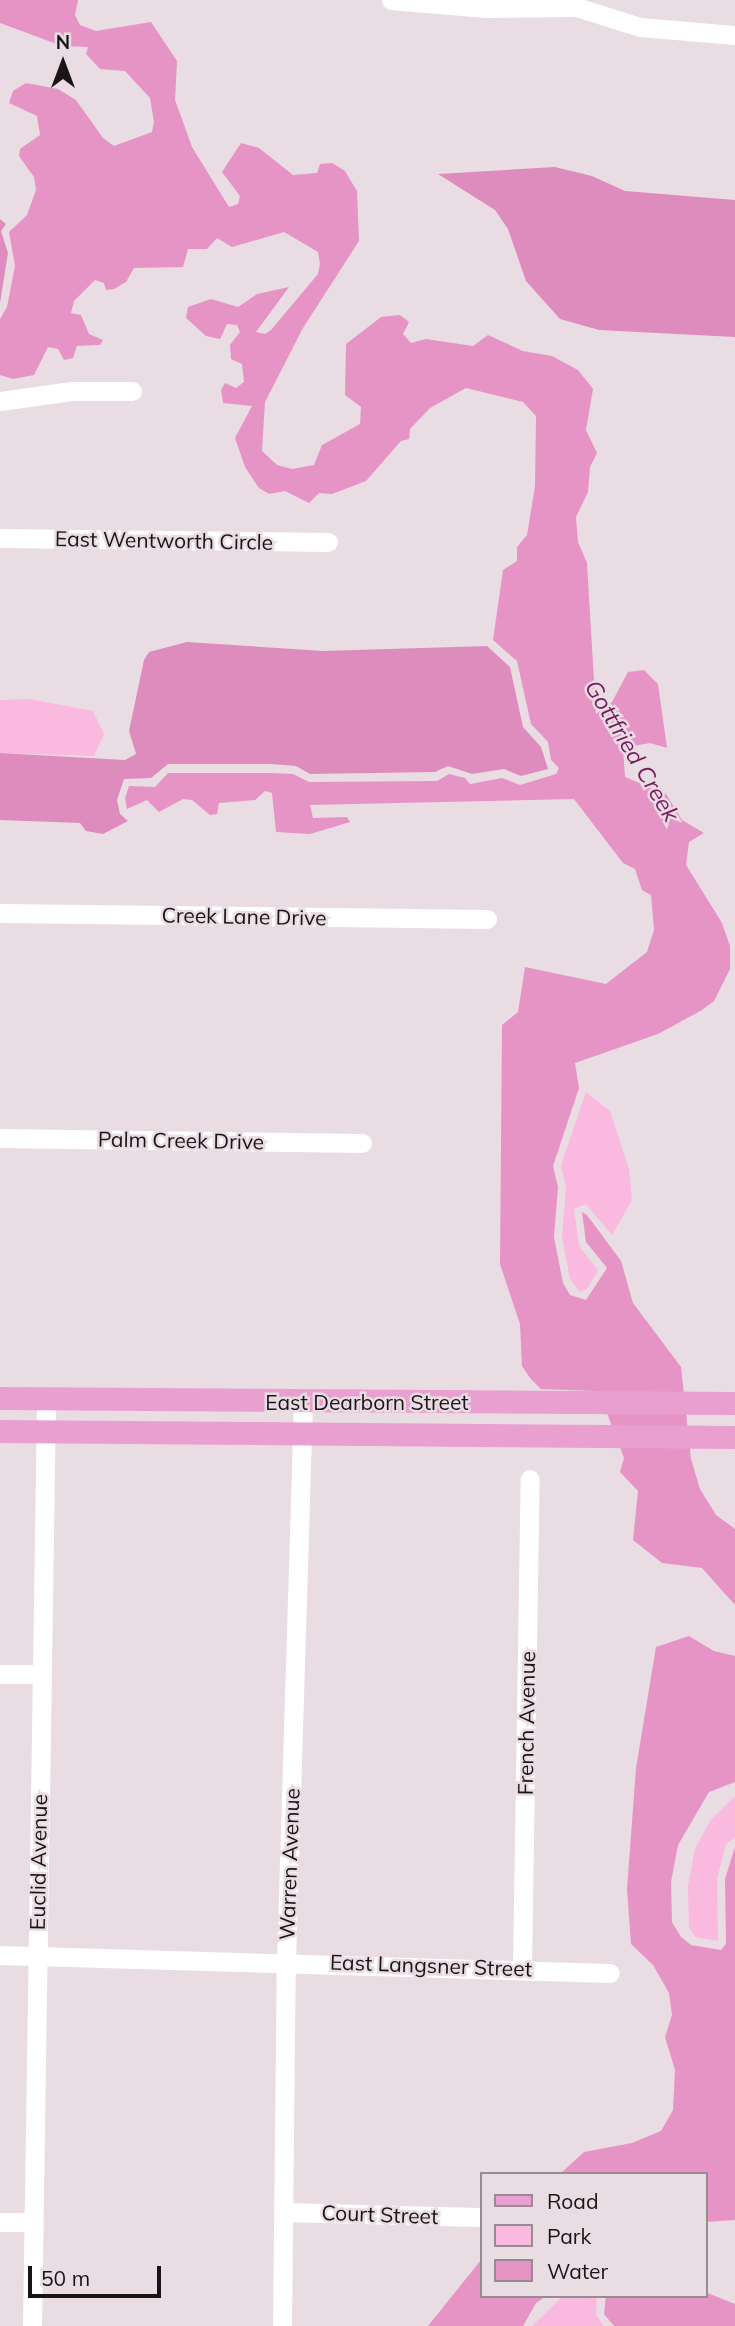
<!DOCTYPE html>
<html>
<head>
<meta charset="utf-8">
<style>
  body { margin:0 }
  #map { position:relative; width:735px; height:2326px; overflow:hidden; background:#e9dce3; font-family:Mulish,sans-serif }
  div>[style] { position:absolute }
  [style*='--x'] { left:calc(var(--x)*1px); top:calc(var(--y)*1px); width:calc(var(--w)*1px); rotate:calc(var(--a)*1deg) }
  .green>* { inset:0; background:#fab9df }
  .forest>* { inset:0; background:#de8cbe }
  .water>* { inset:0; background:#e694c5 }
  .minor>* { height:19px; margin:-9.5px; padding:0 9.5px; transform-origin:9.5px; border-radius:9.5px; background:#fff }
  .major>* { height:23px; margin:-11.5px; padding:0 11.5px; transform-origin:11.5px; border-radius:11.5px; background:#e99fcf }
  span { translate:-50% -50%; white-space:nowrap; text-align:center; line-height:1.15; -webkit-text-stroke:5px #e9dce3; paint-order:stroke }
  .street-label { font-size:21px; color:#191517 }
  .water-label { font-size:23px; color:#791a5c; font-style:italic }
  .legend { position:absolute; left:480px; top:2172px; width:228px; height:126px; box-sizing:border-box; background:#e9dce3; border:2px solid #968c91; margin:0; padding:9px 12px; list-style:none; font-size:21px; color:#191517 }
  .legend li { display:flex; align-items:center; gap:14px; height:35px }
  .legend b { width:35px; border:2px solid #968c91 }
  .north { position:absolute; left:28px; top:28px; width:70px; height:70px; -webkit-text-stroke:5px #e9dce3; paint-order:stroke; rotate:0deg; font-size:19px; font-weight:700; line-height:28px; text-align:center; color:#191517 }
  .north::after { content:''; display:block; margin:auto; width:24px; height:32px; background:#191517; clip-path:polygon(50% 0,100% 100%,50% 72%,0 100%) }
  .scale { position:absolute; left:28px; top:2266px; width:133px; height:32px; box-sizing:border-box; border:4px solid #191517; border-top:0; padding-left:9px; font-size:21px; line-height:24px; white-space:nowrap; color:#191517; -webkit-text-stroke:5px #e9dce3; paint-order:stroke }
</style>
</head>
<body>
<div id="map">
  <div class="green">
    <i style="clip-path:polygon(29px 699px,93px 711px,104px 734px,94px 756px,0 753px,0 700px)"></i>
    <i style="clip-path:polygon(586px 1092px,610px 1111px,629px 1169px,632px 1200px,612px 1235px,586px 1204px,574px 1209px,579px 1246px,598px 1270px,588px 1288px,580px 1292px,570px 1279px,562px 1237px,566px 1188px,561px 1165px)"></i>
    <i style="clip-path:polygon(735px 1796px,735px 1837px,726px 1844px,717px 1879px,718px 1941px,695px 1937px,689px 1927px,688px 1887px,695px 1849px,710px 1821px)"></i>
    <i style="clip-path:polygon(563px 2296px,597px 2296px,596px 2315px,604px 2326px,532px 2326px)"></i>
  </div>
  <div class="forest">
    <i style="clip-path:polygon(555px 167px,592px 176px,625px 191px,735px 200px,735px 337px,599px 330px,560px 319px,526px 281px,508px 229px,495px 210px,438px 174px)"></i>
    <i style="clip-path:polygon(0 219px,6px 224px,1px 231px,8px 253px,0 303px)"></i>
    <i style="clip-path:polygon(187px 642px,323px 651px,487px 646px,510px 667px,523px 727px,541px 747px,548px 769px,521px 776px,504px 769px,472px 774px,448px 766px,435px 772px,310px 774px,296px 766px,271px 764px,168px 764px,151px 778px,124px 779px,117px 800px,120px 814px,128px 821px,103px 834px,86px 831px,80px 823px,0 820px,0 753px,125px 760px,136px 754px,129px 731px,144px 660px,149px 652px)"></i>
  </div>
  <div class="water">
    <i style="clip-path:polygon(0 0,78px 0,75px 15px,80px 25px,96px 31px,151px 22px,177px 61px,175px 100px,192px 147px,229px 207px,238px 204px,240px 196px,222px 172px,241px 143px,259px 148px,293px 175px,317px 173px,320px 164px,332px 163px,345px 171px,357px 191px,359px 241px,303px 328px,265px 402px,262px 451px,277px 465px,292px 469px,314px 465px,322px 445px,360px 424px,361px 407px,345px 395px,346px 344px,381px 317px,400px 315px,409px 322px,403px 334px,411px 343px,426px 339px,473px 346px,488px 335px,523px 351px,552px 356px,578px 370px,593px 389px,586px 430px,597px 453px,590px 467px,588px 492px,576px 517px,578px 542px,587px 563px,596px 714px,612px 702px,628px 672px,644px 670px,658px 684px,667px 748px,650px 743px,623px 748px,625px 777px,666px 794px,682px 820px,704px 833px,689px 842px,686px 865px,722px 923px,730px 946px,730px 969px,714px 1001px,702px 1010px,658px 1034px,575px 1063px,579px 1088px,553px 1166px,558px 1187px,554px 1237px,563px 1283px,570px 1295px,586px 1300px,607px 1268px,586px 1242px,582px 1212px,587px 1215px,621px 1261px,633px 1303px,681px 1367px,691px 1459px,700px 1489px,716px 1515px,735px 1529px,735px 1605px,702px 1568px,662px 1563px,633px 1540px,638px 1491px,620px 1472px,624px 1458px,602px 1400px,594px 1391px,541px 1389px,530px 1378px,522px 1366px,520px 1324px,500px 1264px,502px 1025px,518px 1012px,525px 967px,606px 984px,647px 952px,654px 930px,651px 895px,642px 890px,635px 869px,623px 863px,574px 799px,310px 805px,313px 818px,347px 817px,350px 822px,310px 834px,276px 832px,272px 793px,265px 791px,255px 800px,219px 803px,217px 814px,210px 815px,192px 800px,183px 799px,159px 812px,147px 800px,127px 809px,125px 798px,129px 786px,155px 787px,168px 773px,271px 773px,293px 774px,309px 782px,437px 781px,449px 774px,465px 778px,470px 784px,502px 778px,520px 785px,556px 774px,559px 768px,551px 760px,548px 742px,531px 724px,517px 661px,493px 640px,503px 570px,517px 561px,517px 547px,527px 535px,535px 486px,536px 416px,523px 402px,466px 388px,430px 408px,410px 429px,409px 439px,401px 441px,366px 481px,332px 494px,319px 493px,309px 503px,285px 491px,269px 494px,259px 488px,245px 467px,235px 438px,252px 406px,223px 403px,221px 390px,225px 383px,236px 388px,244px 382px,242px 364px,231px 359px,230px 345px,240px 332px,237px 325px,227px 324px,220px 339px,206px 336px,186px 318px,188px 307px,211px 299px,238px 307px,257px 294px,289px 287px,256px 332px,265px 334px,271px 330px,318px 274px,320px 264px,318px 252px,284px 232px,232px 247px,217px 238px,207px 249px,188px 249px,183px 267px,134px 268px,126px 282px,114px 289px,106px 290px,104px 283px,95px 280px,74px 301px,71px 313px,81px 315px,89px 334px,103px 340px,100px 345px,77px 346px,73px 358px,64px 360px,58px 349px,48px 347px,34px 375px,13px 379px,0 375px,0 319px,7px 307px,15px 266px,9px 232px,27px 215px,36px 190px,34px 177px,19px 156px,20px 149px,40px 135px,37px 116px,9px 103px,13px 91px,26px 83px,58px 89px,76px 100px,103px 138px,114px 146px,152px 132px,154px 122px,150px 98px,125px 71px,100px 69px,86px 54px,88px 47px,62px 46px,0 23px)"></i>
    <i style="clip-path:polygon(689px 1636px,714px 1651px,735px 1656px,735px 1782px,709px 1792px,678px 1845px,671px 1882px,672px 1922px,681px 1937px,691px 1945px,721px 1950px,726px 1944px,725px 1879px,735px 1847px,735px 2220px,705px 2222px,705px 2174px,560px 2174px,584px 2152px,632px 2143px,661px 2131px,673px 2110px,675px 2070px,665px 2037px,672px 2015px,669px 1993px,653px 1965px,631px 1944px,627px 1889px,636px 1768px,656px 1647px)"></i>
    <i style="clip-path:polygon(481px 2260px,481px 2296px,546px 2296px,536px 2303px,523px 2326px,428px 2326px)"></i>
    <i style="clip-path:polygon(705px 2292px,735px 2304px,735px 2326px,614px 2326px,604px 2314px,606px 2296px,705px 2296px)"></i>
  </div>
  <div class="minor">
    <i style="--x:391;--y:0;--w:95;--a:4.8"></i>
    <i style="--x:486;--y:8;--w:90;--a:-0.6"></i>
    <i style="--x:576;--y:7;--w:67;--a:17.4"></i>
    <i style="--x:640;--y:27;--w:95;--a:4.8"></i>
    <i style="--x:0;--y:401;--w:72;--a:-8"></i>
    <i style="--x:71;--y:391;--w:61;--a:0"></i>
    <i style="--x:0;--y:538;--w:328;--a:0.7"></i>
    <i style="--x:0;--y:913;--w:487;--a:0.7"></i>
    <i style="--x:0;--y:1138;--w:362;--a:0.8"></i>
    <i style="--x:0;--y:1674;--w:41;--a:0"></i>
    <i style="--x:0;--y:1955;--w:610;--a:1.69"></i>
    <i style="--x:522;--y:1967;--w:488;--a:-89.1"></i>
    <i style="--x:283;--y:2212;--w:195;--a:1.5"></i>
    <i style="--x:0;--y:2222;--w:33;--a:0"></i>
    <i style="--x:32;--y:2326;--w:927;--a:-89.13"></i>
    <i style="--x:282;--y:2326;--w:365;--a:-89.4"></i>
    <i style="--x:286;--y:1961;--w:559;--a:-88.26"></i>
  </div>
  <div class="major">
    <i style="--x:0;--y:1398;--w:735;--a:0.39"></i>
    <i style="--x:0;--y:1431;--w:735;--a:0.47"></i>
  </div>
  <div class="street-label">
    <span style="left:164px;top:540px;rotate:1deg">East Wentworth Circle</span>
    <span style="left:244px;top:916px;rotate:1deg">Creek Lane Drive</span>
    <span style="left:181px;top:1140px;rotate:1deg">Palm Creek Drive</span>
    <span style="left:367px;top:1402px">East Dearborn Street</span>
    <span style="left:526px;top:1723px;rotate:-89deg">French Avenue</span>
    <span style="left:38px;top:1862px;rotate:-89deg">Euclid Avenue</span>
    <span style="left:289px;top:1864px;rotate:-88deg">Warren Avenue</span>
    <span style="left:431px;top:1965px;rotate:2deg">East Langsner Street</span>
    <span style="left:380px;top:2214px;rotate:2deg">Court Street</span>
  </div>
  <div class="water-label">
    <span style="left:632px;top:751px;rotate:59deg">Gottfried Creek</span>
  </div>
  <ul class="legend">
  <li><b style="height:9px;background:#e99fcf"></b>Road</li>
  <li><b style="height:19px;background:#fab9df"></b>Park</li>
  <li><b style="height:19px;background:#e694c5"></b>Water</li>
  </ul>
  <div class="north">N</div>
  <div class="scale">50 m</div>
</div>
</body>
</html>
